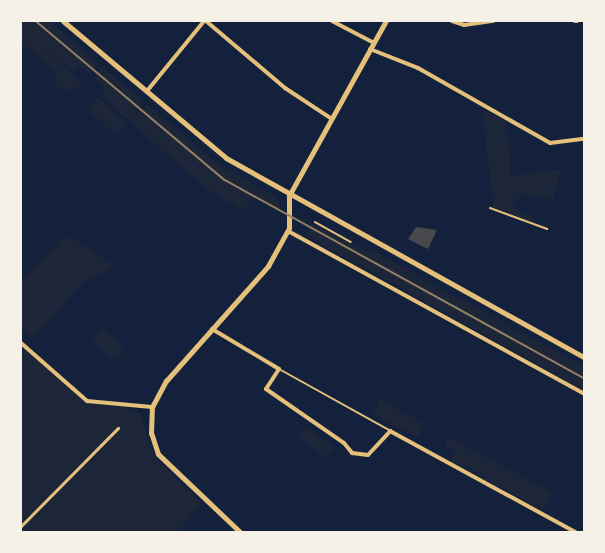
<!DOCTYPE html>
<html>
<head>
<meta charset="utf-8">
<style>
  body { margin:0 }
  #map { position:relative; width:605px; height:553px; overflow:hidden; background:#14213d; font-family:"Alegreya Sans",sans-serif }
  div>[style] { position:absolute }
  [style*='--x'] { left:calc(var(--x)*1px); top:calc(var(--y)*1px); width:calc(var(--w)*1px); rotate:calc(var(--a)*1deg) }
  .green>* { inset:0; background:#1d2539; transform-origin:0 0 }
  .building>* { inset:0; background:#48494c }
  .path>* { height:1.5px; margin:-0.75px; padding:0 0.75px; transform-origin:0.75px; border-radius:0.75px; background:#e5c07b }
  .service>* { height:2px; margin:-1px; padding:0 1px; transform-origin:1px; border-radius:1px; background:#e5c07b }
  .pedestrian>* { height:3px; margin:-1.5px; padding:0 1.5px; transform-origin:1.5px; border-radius:1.5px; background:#e5c07b }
  .minor>* { height:4px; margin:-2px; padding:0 2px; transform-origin:2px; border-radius:2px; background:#e5c07b }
  .tertiary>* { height:4.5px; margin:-2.25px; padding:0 2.25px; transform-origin:2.25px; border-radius:2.25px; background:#e5c07b }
  .secondary>* { height:5px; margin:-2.5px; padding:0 2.5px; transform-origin:2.5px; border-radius:2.5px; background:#e5c07b }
  .tram>* { height:1.5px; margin:-0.75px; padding:0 0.75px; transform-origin:0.75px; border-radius:0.75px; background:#918062 }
  span { translate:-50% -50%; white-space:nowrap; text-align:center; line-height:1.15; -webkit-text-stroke:4.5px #f6f1e7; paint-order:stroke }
  .frame { position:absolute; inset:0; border:22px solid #f6f1e7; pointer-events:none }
</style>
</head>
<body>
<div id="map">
  <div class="green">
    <i style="clip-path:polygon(21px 21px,49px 21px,99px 63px,89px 73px,80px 66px,73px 72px,39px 45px,84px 84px,68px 91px,57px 87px,54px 70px,21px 42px)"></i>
    <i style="clip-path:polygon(102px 67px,143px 101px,131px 119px,147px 104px,214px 161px,275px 197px,280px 204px,277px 210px,252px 197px,244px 211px,203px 186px,102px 97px,104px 87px,93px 77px)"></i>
    <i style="left:98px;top:97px;width:38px;height:16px;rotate:42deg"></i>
    <i style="clip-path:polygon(482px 109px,507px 122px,511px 176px,561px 169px,553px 199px,520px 195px,513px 207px,536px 220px,535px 224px,494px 208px)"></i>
    <i style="clip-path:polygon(312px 223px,367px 252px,370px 249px,584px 367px,584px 390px,305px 235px)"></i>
    <i style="clip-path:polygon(65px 235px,87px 246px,113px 267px,84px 282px,33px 339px,21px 329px,21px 281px)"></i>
    <i style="clip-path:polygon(103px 328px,126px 349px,122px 354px,111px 359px,92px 341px)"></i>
    <i style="clip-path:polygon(28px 349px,87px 401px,124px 403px,124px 407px,140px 414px,154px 456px,202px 504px,177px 532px,21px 532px,21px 355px)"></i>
    <i style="clip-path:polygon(380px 399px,425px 424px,418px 437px,373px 416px)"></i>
    <i style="left:306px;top:426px;width:36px;height:13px;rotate:38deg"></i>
    <i style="clip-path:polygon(448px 437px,553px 492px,542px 511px,472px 471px,468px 465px,466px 468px,450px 461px,455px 452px,444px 446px)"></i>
  </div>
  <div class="building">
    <i style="clip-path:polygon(416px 227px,437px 230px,428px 249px,408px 239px)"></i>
  </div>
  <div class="path">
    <i style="--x:315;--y:222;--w:41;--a:29.1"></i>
  </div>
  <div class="service">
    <i style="--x:490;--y:208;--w:61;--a:20.2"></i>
    <i style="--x:279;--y:369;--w:126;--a:29"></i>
  </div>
  <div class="pedestrian">
    <i style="--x:21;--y:526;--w:138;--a:-45.3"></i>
  </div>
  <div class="minor">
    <i style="--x:206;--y:21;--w:104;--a:40.3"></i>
    <i style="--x:285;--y:88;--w:56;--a:33.4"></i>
    <i style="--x:332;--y:21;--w:47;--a:27.6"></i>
    <i style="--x:452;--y:21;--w:13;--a:18"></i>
    <i style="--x:464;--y:25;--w:30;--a:-8"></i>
    <i style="--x:575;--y:21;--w:2;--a:0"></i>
    <i style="--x:370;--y:49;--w:52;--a:21.6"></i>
    <i style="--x:418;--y:68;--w:152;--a:29.6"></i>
    <i style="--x:550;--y:143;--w:34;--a:-7"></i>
    <i style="--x:147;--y:91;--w:90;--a:-50.8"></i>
    <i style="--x:288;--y:231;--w:338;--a:28.8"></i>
    <i style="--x:212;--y:329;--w:78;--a:30.8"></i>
    <i style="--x:279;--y:369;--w:24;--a:123"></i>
    <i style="--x:266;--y:389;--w:95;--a:34.7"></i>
    <i style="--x:344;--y:443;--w:13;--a:51"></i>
    <i style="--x:352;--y:453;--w:16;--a:7"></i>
    <i style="--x:368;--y:455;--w:33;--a:-47"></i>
    <i style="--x:390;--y:431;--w:211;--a:28.6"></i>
    <i style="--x:21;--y:343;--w:88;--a:41.3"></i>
    <i style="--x:87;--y:401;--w:65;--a:5.3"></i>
  </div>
  <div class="tertiary">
    <i style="--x:290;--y:194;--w:198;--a:-61"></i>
  </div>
  <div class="secondary">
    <i style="--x:63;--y:21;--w:213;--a:40"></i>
    <i style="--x:226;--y:158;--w:410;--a:29.1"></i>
    <i style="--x:240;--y:532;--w:113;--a:-136.4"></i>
    <i style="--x:158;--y:454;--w:22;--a:-108"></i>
    <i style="--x:151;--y:433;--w:26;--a:-88"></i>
    <i style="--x:152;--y:407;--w:30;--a:-62"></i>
    <i style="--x:166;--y:381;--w:154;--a:-48.4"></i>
    <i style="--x:268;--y:266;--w:43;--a:-61.1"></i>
    <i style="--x:289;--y:228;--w:33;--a:-90"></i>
  </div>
  <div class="tram">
    <i style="--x:36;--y:21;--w:247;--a:40.1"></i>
    <i style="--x:225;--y:180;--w:410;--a:28.9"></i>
  </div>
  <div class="frame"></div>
</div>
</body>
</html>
